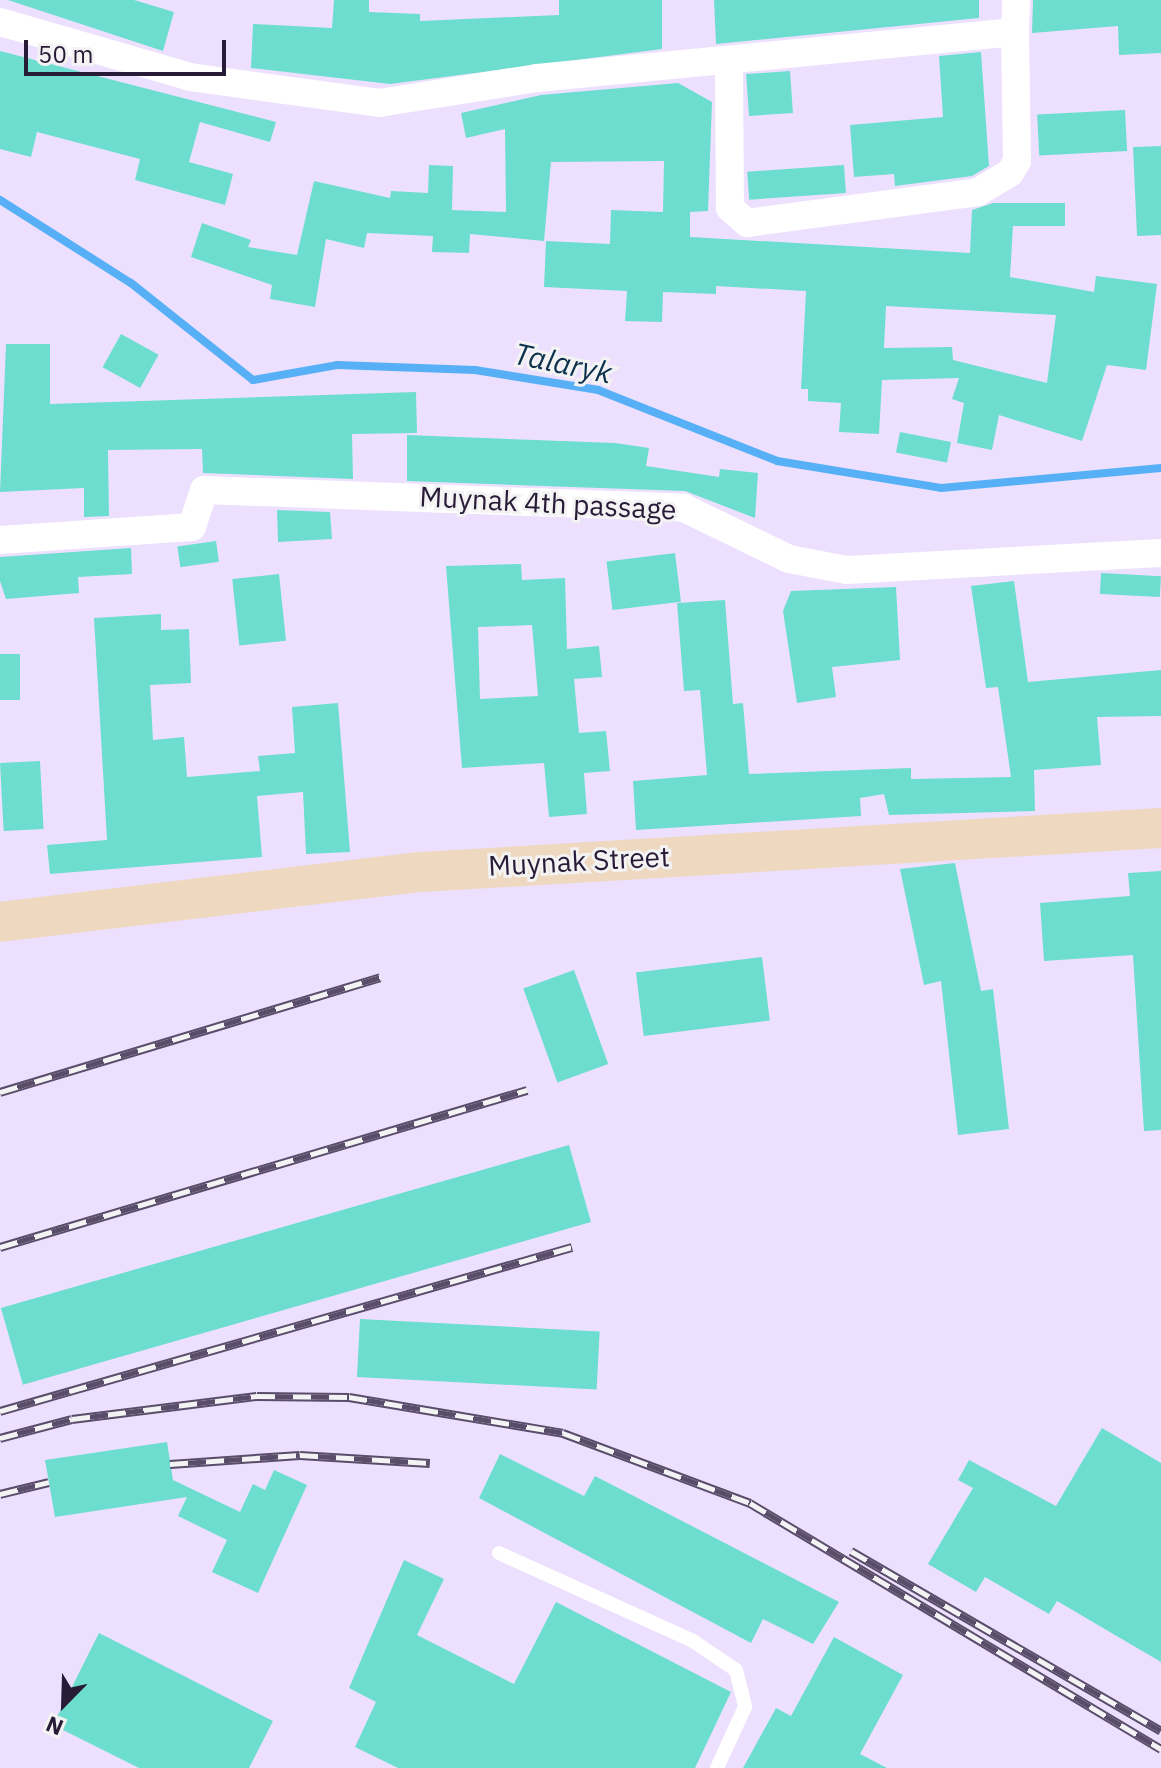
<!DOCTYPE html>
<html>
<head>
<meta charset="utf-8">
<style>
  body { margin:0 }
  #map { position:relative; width:1161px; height:1768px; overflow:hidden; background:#ede0fe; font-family:"IBM Plex Sans",sans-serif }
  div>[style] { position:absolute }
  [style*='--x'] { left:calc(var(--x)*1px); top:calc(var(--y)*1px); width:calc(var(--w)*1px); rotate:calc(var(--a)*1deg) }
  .stream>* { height:8px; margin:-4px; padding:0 4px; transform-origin:4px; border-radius:4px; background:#57b0f5 }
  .building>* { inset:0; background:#6dddd0; transform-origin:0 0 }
  .lane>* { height:14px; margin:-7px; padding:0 7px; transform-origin:7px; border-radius:7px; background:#fff }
  .street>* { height:28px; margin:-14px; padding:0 14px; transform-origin:14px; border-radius:14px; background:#fff }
  .secondary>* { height:40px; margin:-20px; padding:0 20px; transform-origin:20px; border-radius:20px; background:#eed8c0 }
  .rail>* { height:9px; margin-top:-4.5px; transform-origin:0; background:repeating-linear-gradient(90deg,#f3f3f3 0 18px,#5a4d6a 0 36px); box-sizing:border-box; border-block:2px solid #5a4d6a }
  span { translate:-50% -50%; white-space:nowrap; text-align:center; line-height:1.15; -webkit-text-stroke:6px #f3f3f3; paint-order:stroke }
  .street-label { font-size:28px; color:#281b37 }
  .water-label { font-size:30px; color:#0c314d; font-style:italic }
  .north { position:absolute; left:24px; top:1664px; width:80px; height:80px; -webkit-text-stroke:6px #f3f3f3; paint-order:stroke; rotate:203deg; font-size:22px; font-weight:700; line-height:32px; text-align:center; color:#281b37 }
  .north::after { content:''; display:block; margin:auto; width:28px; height:36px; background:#281b37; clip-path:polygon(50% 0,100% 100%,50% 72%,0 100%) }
  .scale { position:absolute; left:24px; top:40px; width:202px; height:36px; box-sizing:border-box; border:4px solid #281b37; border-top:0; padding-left:10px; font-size:24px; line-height:28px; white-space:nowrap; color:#281b37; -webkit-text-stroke:6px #f3f3f3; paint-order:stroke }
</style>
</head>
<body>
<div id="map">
  <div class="stream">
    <i style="--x:0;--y:200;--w:155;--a:32.4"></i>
    <i style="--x:131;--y:283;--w:156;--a:38.5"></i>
    <i style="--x:253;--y:380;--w:85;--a:-10.1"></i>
    <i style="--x:337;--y:365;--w:138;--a:2.1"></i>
    <i style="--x:475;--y:370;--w:125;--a:9.2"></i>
    <i style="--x:598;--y:390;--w:193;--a:21.6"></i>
    <i style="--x:777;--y:461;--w:166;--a:9.3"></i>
    <i style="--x:941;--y:488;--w:221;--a:-5.2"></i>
  </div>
  <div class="building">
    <i style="clip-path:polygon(8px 0,134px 0,174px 12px,163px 51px)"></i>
    <i style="clip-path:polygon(334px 0,369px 0,369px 12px,420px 14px,420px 21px,559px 15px,559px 0,662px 0,662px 49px,390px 84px,251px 68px,253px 24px,332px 28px)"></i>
    <i style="clip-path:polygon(714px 0,979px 0,979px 18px,716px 44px)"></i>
    <i style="clip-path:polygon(1033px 0,1161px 0,1161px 53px,1119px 55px,1118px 26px,1032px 33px)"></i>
    <i style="clip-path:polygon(0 51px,276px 122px,270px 142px,200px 122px,189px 162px,233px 174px,225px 205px,135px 180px,140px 159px,37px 132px,31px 157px,0 149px)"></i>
    <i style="clip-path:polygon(981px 52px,989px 166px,972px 176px,895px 186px,894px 174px,854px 177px,850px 125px,943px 117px,939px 56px)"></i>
    <i style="left:790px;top:71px;width:42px;height:44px;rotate:86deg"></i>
    <i style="clip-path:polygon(evenodd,678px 83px,712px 102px,708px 211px,690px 212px,690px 237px,970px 253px,972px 210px,993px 203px,1065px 203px,1065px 226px,1013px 226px,1010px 277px,1094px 292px,1096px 276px,1157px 284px,1146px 370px,1107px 365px,1082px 441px,999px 415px,992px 450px,957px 443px,964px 403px,952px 399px,959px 378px,882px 380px,879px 434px,839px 432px,841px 403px,808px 401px,808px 389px,801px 389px,806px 291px,716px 286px,716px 294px,663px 292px,662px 322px,625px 321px,627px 291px,544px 287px,546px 241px,610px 244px,611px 210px,663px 212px,664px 161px,551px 162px,544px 241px,470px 234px,469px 253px,432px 252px,433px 236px,367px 233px,364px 248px,326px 239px,315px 307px,270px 299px,272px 285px,191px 257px,202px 223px,251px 240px,248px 247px,297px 255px,314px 181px,390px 198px,391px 191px,428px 193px,429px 165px,453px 166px,452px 210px,506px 212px,505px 129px,466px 138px,461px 113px,541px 95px,678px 83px,886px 306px,1056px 315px,1047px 383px,953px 360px,952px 347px,884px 348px,886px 306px)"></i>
    <i style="left:1125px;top:110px;width:41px;height:88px;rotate:87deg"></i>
    <i style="clip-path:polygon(1161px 146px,1161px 235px,1137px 236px,1133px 147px)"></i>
    <i style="left:844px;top:165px;width:28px;height:97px;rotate:86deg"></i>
    <i style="left:121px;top:334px;width:43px;height:38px;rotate:29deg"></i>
    <i style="clip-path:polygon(6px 344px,50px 344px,50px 404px,416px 392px,417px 433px,352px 434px,353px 479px,203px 473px,202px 449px,108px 450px,109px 516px,84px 517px,84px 488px,0 492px)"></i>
    <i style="left:900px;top:432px;width:52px;height:21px;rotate:11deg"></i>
    <i style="clip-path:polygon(407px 435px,615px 443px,649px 448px,646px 466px,719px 477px,720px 469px,758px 473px,755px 518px,685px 491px,407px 481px)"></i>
    <i style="clip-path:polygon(277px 510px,330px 512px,332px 539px,278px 542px)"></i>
    <i style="left:216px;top:541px;width:21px;height:39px;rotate:82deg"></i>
    <i style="clip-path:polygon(131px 548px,132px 574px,78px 577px,79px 593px,6px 599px,0 581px,0 557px)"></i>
    <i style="left:675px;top:553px;width:49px;height:69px;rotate:83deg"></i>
    <i style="clip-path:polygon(evenodd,521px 564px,522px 580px,565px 578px,567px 649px,599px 646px,602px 677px,574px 679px,579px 733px,606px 731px,610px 771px,584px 773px,587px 814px,549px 817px,544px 763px,462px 768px,446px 566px,521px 564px,532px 625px,538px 696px,480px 699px,478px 627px,532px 625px)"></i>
    <i style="left:1101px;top:573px;width:60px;height:21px;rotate:3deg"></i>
    <i style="left:279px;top:574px;width:67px;height:47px;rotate:84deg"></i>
    <i style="clip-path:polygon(1014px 581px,1028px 682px,1161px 670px,1161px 716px,1097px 717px,1101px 765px,1034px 770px,1035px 811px,889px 815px,884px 794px,860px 798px,861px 816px,636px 830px,633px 781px,707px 775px,700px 690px,684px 691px,677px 603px,725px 600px,733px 704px,743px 703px,749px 774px,911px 768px,911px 779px,1011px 777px,998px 687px,986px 688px,971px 586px)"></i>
    <i style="clip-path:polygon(896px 587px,900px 660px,832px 667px,836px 697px,797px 703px,783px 611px,791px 591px)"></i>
    <i style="clip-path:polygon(161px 614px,161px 630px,189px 629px,191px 683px,150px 685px,153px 740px,184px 737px,187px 777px,260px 771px,258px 756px,295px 753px,292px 707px,338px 703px,350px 852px,306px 854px,303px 792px,257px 796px,262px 857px,50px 874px,47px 845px,107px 840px,94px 618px)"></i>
    <i style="left:0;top:654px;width:20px;height:46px"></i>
    <i style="left:40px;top:761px;width:68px;height:40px;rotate:87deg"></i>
    <i style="clip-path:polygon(955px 863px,981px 991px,993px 989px,1009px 1129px,958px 1135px,941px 981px,924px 985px,900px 869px)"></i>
    <i style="clip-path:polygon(1161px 871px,1161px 1130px,1144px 1131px,1133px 955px,1044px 961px,1040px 903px,1130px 896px,1128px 873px)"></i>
    <i style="left:762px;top:957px;width:64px;height:127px;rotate:83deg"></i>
    <i style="left:574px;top:970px;width:100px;height:54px;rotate:70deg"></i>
    <i style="left:569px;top:1145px;width:80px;height:591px;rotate:74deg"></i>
    <i style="left:360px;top:1319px;width:240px;height:58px;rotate:3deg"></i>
    <i style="clip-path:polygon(1102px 1428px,1161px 1463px,1161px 1662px,1057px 1601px,1049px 1614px,985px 1577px,976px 1592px,928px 1564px,973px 1488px,958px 1480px,969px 1460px,1056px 1506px)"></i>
    <i style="clip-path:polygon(167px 1442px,173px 1480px,240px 1512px,253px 1484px,265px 1490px,274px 1470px,307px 1485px,258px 1593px,212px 1572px,227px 1540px,178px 1516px,187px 1497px,55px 1517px,45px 1460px)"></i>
    <i style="clip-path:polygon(500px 1454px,584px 1496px,595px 1476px,839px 1602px,813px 1644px,763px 1619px,751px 1643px,479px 1498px)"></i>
    <i style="clip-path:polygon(404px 1560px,444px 1579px,417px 1635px,514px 1684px,556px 1602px,731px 1692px,695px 1768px,398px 1768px,355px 1747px,376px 1702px,349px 1688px)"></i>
    <i style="clip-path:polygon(99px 1633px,273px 1721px,249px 1768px,139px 1768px,53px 1725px)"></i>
    <i style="clip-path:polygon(834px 1637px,903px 1675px,860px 1754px,887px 1768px,743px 1768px,776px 1708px,791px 1716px)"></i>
  </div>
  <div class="lane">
    <i style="--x:499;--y:1553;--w:213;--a:24.4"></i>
    <i style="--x:693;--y:1641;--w:52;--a:34"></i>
    <i style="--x:736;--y:1670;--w:38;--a:76"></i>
    <i style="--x:745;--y:1707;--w:67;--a:114.7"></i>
  </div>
  <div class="street">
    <i style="--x:0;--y:22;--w:198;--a:16.1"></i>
    <i style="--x:190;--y:77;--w:191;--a:7.8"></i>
    <i style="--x:379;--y:103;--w:160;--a:-9"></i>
    <i style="--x:537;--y:78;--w:480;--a:-5.5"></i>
    <i style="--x:1015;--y:32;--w:32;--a:-88"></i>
    <i style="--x:729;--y:65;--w:143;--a:89.6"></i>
    <i style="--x:730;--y:208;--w:23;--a:41"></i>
    <i style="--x:747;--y:223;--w:233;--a:-7.6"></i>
    <i style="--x:978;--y:192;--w:37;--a:-31"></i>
    <i style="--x:1010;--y:173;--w:14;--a:-60"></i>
    <i style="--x:1017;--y:161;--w:129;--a:-90.9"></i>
    <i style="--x:0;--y:540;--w:192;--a:-3.9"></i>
    <i style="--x:192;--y:527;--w:39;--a:-72"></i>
    <i style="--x:204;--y:490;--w:480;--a:2.1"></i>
    <i style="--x:684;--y:508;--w:117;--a:25.9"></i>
    <i style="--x:789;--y:559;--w:59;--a:10.7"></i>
    <i style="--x:847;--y:570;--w:314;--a:-3.1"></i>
  </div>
  <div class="secondary">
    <i style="--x:0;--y:922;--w:425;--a:-6.8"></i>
    <i style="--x:422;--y:872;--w:740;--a:-3.41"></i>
  </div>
  <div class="rail">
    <i style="--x:0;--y:1092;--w:397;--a:-16.8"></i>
    <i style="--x:0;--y:1247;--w:550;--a:-16.59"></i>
    <i style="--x:0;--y:1411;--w:595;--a:-16"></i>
    <i style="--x:0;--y:1438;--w:74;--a:-14.8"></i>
    <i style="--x:72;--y:1419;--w:186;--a:-7.1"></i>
    <i style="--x:257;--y:1396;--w:92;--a:0.6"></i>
    <i style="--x:349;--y:1397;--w:217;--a:9.5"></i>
    <i style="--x:563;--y:1433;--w:200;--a:20.5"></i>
    <i style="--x:750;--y:1503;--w:479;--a:30.9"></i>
    <i style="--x:170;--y:1464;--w:130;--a:-4"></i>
    <i style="--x:300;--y:1455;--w:130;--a:3.5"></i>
    <i style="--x:0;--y:1494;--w:50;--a:-13.8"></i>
    <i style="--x:851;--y:1551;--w:358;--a:30.1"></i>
  </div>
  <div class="street-label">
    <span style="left:548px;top:503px;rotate:3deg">Muynak 4th passage</span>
    <span style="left:579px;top:861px;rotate:-3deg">Muynak Street</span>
  </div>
  <div class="water-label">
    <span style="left:563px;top:363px;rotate:12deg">Talaryk</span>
  </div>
  <div class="north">N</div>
  <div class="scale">50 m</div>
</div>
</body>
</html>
